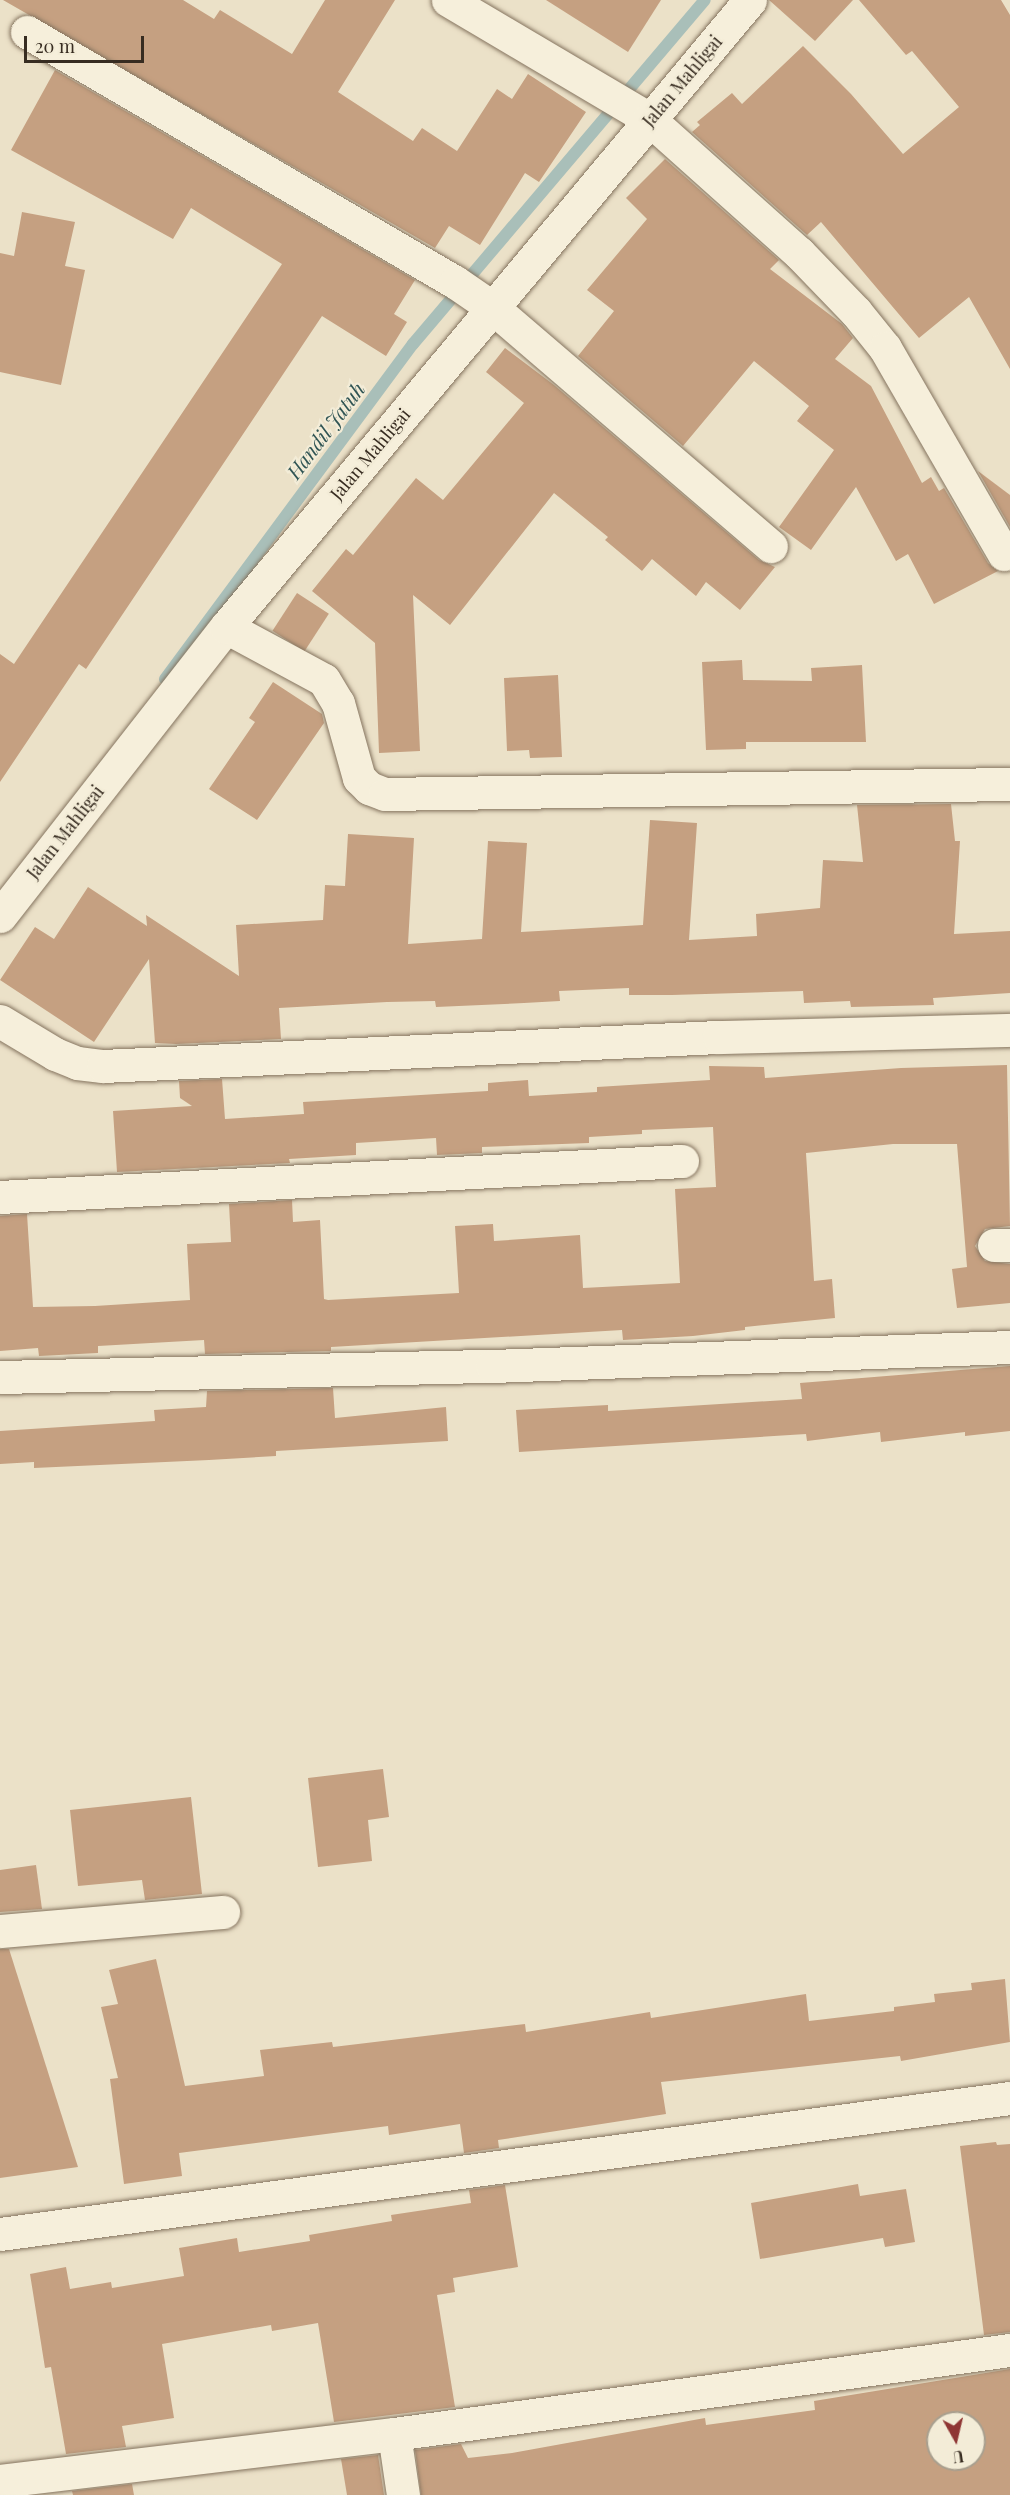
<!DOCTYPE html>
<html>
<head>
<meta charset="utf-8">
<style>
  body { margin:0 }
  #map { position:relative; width:1010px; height:2495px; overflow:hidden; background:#ebe1c8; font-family:"Playfair Display",serif }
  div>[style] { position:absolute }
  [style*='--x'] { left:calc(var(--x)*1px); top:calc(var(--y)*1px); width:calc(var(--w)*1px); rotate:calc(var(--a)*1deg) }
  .stream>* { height:12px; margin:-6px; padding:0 6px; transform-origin:6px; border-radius:6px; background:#a9bfb9 }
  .building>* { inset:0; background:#c5a081; transform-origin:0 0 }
  .roads { filter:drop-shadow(0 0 2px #85745f) drop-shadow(0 0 2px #85745f) }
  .street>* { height:33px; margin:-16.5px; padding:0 16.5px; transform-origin:16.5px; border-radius:16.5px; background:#f6efdb }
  span { translate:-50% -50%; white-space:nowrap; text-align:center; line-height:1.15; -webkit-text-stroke:4.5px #f3ecd7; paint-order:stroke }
  .street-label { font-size:18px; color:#372c21 }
  .water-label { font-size:20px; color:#315554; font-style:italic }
  .north { position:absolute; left:926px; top:2411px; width:60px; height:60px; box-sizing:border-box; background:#f3ecd7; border:2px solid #a89f8e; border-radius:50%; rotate:172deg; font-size:16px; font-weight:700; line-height:24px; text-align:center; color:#372c21 }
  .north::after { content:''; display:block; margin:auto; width:21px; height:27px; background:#8f3634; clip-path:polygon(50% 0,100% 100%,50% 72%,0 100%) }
  .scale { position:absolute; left:24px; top:36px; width:120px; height:27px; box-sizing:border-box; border:3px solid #372c21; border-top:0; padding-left:8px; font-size:18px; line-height:21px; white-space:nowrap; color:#372c21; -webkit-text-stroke:4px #f3ecd7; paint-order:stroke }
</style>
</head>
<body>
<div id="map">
  <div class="stream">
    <i style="--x:165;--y:679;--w:417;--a:-53.5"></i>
    <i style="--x:413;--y:344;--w:451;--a:-49.7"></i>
  </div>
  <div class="building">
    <i style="clip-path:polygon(3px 0,183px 0,214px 19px,220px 10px,292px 54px,325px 0,395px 0,338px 92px,413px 141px,422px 128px,457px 151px,497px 89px,512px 99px,528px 74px,586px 112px,539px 182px,525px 173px,480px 245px,449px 226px,435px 248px)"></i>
    <i style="clip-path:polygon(546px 0,661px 0,628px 52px)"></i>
    <i style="clip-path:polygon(769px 0,853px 0,815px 41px)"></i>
    <i style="clip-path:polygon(859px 0,1001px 0,1010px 15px,1010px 369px,969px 297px,919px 338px,821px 222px,807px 235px,692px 132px,700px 125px,697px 122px,732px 93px,742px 104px,803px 46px,851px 94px,903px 154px,959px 107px,912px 51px,906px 55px)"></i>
    <i style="clip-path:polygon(55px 70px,415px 280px,394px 314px,407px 322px,386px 356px,322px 316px,86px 669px,79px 664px,0 782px,0 654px,14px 664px,282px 264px,191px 208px,173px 239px,11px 150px)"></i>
    <i style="clip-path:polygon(665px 159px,779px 260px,770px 269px,842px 324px,853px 338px,835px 359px,871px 386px,922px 483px,931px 477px,939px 491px,944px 488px,988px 563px,998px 571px,934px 604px,908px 554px,896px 561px,856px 487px,811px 550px,779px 527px,834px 450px,797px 421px,809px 406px,754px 361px,683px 446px,578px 356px,614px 311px,587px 290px,647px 219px,626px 198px)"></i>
    <i style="clip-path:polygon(22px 212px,75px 222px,65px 266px,85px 270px,61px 385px,0 372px,0 253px,14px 256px)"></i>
    <i style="clip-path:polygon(505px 348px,554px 385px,759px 560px,775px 567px,740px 610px,706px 582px,696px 596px,652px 559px,642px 571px,605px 540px,608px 537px,554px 493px,450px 625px,413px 595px,420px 751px,379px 753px,375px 643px,312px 591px,346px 549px,353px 555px,416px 478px,443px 500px,524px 403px,486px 372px)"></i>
    <i style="clip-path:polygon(978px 471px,1010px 495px,1010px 527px)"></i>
    <i style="left:297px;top:593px;width:38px;height:45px;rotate:33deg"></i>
    <i style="clip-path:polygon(742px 660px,743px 680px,812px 681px,811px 668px,862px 665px,866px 742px,746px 742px,746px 749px,706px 750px,702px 662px)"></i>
    <i style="clip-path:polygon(558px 675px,562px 757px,530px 758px,529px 750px,507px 751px,504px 678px)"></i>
    <i style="clip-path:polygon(273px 682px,322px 714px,324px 723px,257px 820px,209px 789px,255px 722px,249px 718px)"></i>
    <i style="clip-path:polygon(951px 804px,955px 841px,960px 841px,954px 934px,1010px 931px,1010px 993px,933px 998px,934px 1005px,851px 1007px,850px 1001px,804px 1003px,803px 991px,672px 995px,629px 995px,629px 988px,559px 991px,560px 1001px,524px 1003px,436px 1007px,435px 1001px,387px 1002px,279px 1008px,281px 1039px,176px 1044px,155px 1043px,149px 959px,94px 1042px,0 980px,35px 927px,54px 939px,88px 887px,147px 926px,146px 915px,239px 976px,236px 925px,323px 920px,325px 885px,345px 886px,348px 834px,414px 838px,408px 944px,482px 939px,488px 841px,527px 843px,521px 932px,643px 925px,650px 820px,697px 823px,689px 940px,757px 936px,756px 914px,820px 908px,823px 860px,863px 862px,857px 805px)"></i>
    <i style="clip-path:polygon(1007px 1065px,1010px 1226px,985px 1229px,975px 1246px,985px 1261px,1010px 1264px,1010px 1303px,957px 1308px,952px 1269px,967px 1267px,957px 1144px,893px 1144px,806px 1153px,814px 1281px,832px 1279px,835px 1318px,745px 1327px,745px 1330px,693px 1336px,623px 1340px,622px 1330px,331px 1347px,331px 1351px,205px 1354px,204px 1340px,98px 1346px,98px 1353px,39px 1356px,38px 1348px,0 1351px,0 1216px,27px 1214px,33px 1307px,95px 1306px,190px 1300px,187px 1244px,231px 1242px,229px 1204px,292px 1200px,293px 1222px,320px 1220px,324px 1299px,328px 1300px,459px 1293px,455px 1226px,493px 1224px,494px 1241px,580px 1235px,583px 1288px,680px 1283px,675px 1189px,716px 1187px,713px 1127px,642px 1130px,642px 1134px,589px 1137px,589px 1143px,482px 1147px,482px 1153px,437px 1155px,436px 1138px,356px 1143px,356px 1155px,289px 1159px,290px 1163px,117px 1172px,113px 1111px,192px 1106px,180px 1098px,179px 1081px,222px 1079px,225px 1119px,304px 1114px,303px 1102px,488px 1091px,488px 1083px,528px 1080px,529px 1096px,597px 1092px,597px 1087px,710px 1080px,709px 1066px,764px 1067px,765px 1078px,901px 1068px)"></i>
    <i style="clip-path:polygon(1010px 1366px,1010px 1431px,965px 1436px,965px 1432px,881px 1442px,880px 1432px,807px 1441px,806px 1434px,519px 1452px,516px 1410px,608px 1405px,608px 1411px,802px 1399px,800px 1383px)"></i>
    <i style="clip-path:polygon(333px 1388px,335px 1418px,446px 1407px,448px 1441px,276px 1451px,276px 1456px,209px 1460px,34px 1468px,34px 1462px,0 1464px,0 1431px,155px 1421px,154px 1410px,206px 1407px,207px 1391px)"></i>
    <i style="clip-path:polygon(383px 1769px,389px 1817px,368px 1820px,372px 1861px,318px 1867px,308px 1778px)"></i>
    <i style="clip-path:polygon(191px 1797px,202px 1894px,145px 1900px,142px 1880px,78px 1886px,70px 1810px)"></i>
    <i style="clip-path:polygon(36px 1865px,42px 1909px,0 1912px,0 1870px)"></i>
    <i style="clip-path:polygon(0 1949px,9px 1949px,78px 2167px,0 2178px)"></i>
    <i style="clip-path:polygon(156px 1959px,185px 2086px,264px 2076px,260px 2050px,332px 2042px,333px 2047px,525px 2024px,526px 2032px,650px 2012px,651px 2018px,806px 1994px,809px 2021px,894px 2011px,894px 2007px,935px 2002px,934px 1994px,972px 1990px,971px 1983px,1005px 1979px,1010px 2042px,901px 2061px,900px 2056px,661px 2082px,666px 2114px,498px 2140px,499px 2148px,464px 2153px,460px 2124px,389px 2135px,388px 2126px,179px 2153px,182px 2176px,124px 2184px,110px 2079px,118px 2078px,101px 2007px,118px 2004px,109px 1970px)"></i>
    <i style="clip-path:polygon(996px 2142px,997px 2145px,1010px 2144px,1010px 2332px,984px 2335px,960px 2146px)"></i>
    <i style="clip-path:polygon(858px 2184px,860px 2196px,906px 2189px,915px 2242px,885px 2247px,883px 2238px,760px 2259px,751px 2203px)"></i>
    <i style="clip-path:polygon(505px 2185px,518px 2267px,453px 2278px,455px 2292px,437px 2295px,455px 2407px,334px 2422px,318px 2323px,272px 2331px,271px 2325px,162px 2344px,174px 2418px,122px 2426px,126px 2447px,66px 2454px,51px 2367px,45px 2368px,30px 2274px,66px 2267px,70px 2289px,111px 2282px,112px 2288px,184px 2276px,179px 2248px,237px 2238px,239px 2252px,310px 2241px,309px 2235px,392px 2221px,391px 2215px,471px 2203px,469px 2190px)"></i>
    <i style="clip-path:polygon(evenodd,1010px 2369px,1010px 2495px,421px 2495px,415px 2450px,461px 2444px,468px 2458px,512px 2453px,705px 2418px,706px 2425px,815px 2410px,814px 2401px,1010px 2369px,938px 2423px,974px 2423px,974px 2459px,938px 2459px,938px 2423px)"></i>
    <i style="clip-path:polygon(378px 2455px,384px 2495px,347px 2495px,341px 2459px)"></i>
    <i style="clip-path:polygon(132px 2484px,134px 2495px,73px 2495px,72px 2491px)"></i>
  </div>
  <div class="roads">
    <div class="street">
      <i style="--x:448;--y:0;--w:234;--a:30.6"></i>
      <i style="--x:649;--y:119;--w:201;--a:41.8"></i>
      <i style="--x:799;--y:253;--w:82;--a:46"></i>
      <i style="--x:856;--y:312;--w:46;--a:51.1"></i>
      <i style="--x:885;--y:348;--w:238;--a:60"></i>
      <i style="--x:27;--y:32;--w:496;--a:30.3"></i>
      <i style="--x:455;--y:282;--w:46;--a:34.4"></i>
      <i style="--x:493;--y:308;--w:366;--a:40.6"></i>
      <i style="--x:226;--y:627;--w:111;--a:28.4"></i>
      <i style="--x:324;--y:680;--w:27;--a:59"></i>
      <i style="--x:338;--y:703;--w:78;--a:74.4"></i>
      <i style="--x:359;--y:778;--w:14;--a:45"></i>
      <i style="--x:369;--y:788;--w:17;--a:21"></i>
      <i style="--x:385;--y:794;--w:625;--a:-0.92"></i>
      <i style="--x:0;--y:916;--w:367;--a:-52"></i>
      <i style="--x:226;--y:627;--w:817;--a:-50.11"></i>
      <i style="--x:0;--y:1021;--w:64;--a:31"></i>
      <i style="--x:55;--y:1054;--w:24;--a:22"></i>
      <i style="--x:77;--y:1063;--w:26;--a:7"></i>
      <i style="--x:103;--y:1066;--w:617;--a:-2.7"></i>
      <i style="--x:719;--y:1037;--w:291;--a:-1.4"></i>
      <i style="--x:0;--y:1197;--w:683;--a:-3.02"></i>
      <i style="--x:994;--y:1245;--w:16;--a:0"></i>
      <i style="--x:0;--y:1377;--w:492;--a:-1.3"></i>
      <i style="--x:492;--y:1366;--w:518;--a:-2.1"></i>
      <i style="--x:0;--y:1931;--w:224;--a:-4.9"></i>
      <i style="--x:0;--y:2234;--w:1019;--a:-7.67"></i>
      <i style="--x:394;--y:2434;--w:62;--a:81.6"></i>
      <i style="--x:0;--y:2481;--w:397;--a:-6.8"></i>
      <i style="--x:394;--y:2434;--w:622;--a:-7.77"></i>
    </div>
  </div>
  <div class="street-label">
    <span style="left:682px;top:81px;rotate:-50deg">Jalan Mahligai</span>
    <span style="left:370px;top:454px;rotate:-50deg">Jalan Mahligai</span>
    <span style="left:65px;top:832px;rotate:-52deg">Jalan Mahligai</span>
  </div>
  <div class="water-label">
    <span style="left:325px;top:430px;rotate:-53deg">Handil Jatuh</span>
  </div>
  <div class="north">U</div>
  <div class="scale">20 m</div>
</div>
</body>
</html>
